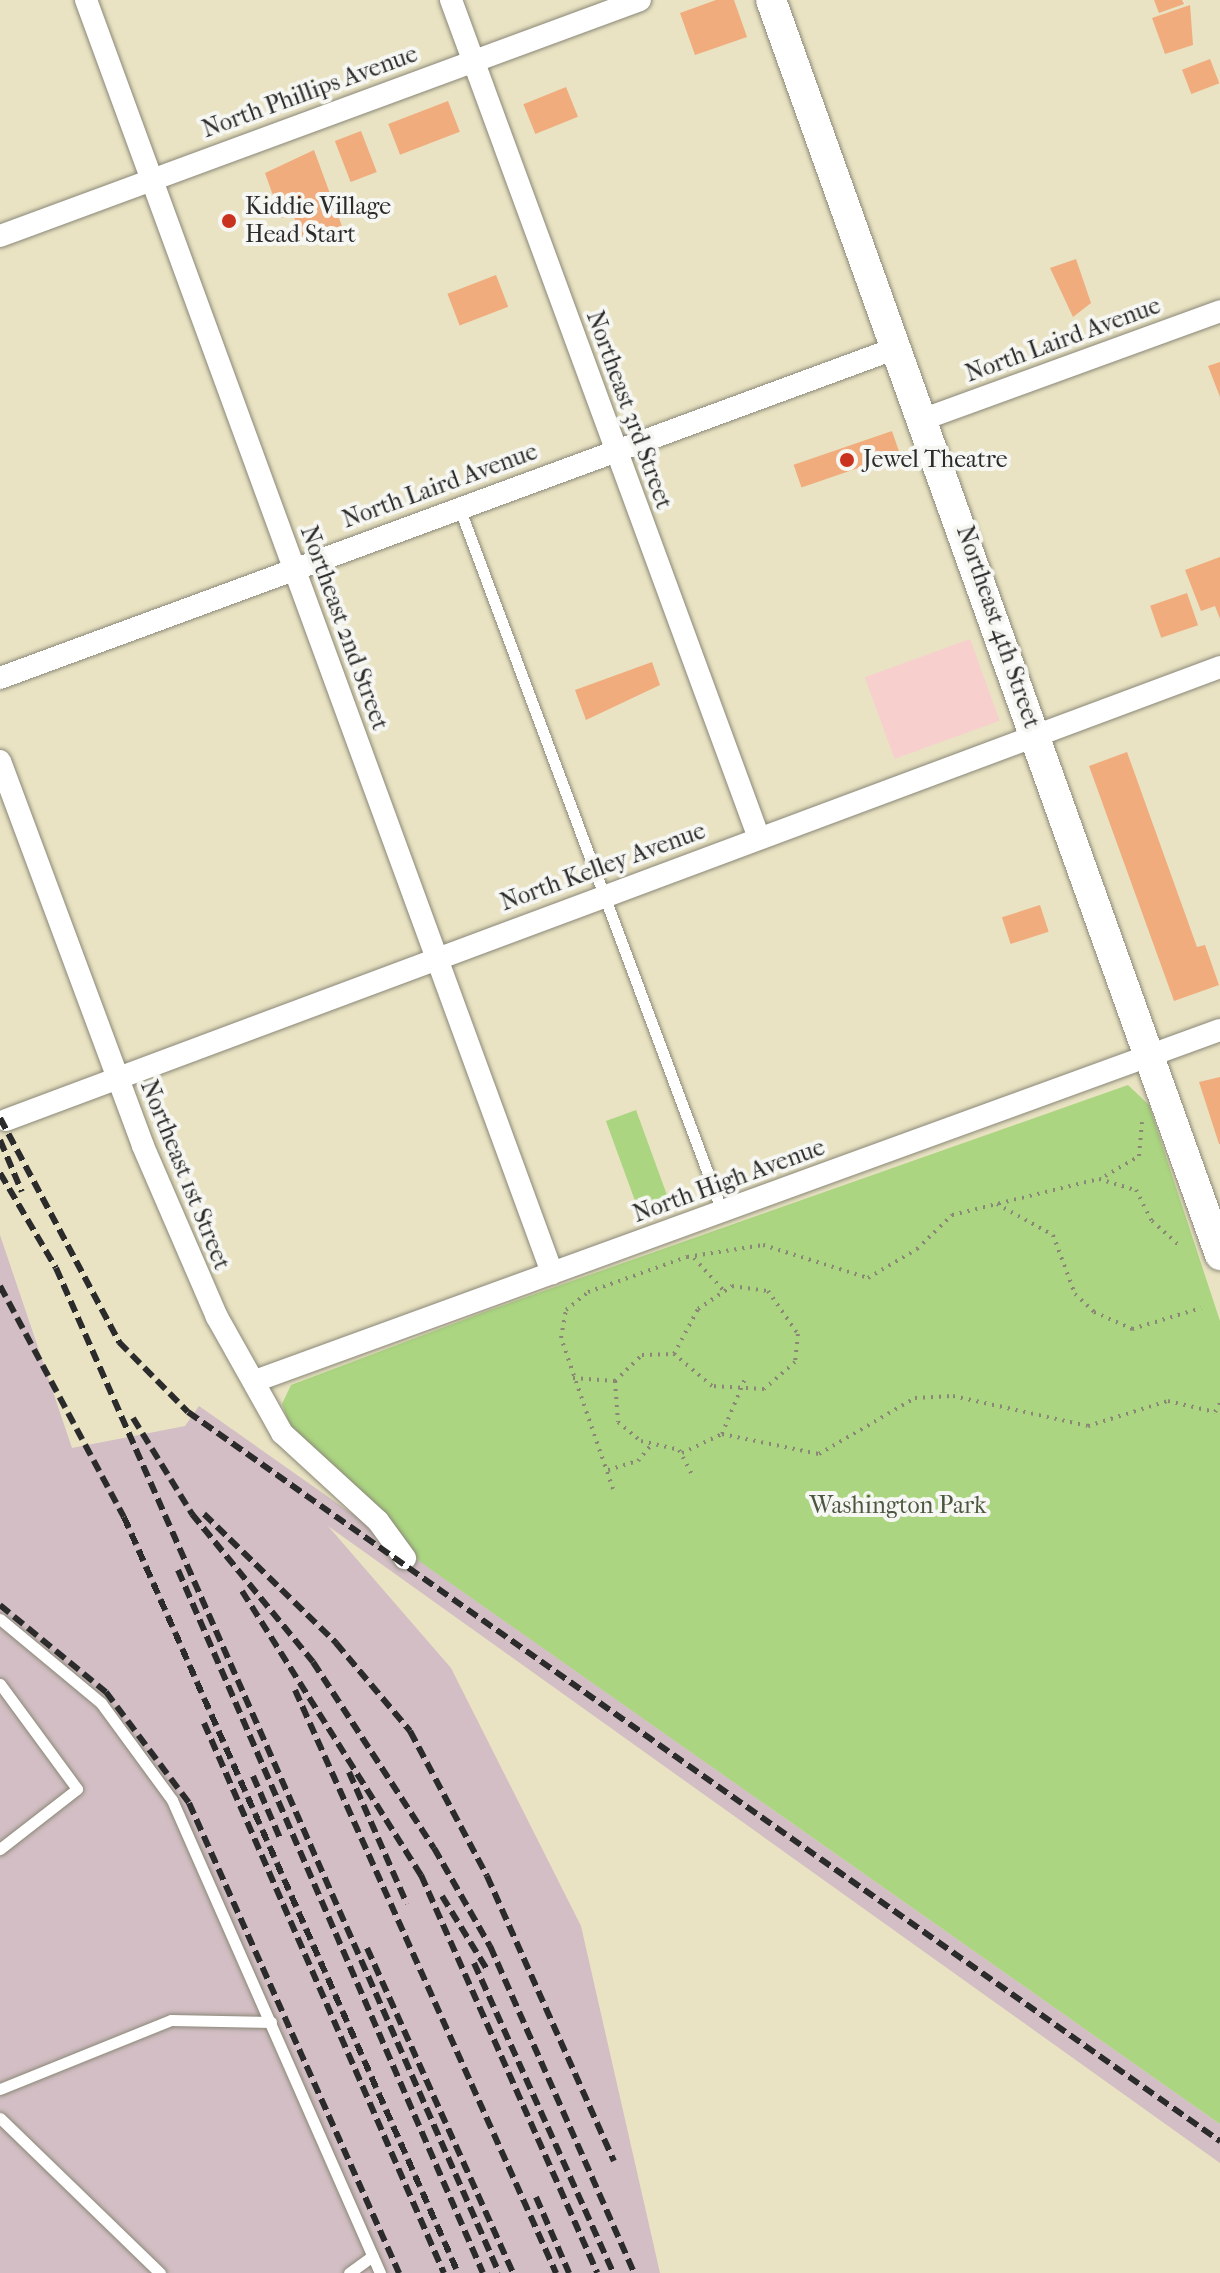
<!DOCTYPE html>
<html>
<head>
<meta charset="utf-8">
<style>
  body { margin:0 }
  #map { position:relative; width:1220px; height:2273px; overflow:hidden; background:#e9e3c3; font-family:"IM FELL French Canon",serif }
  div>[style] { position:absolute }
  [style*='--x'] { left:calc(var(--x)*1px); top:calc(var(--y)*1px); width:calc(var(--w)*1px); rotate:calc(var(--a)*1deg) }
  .built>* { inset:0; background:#f7d0ce; transform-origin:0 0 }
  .industrial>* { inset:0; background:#d2bec4 }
  .green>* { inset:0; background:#abd581; transform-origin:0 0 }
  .building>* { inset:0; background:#f0ac7d; transform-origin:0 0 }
  .path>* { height:4px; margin-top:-2px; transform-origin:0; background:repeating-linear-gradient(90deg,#8a8777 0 2px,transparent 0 8px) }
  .roads { filter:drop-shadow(0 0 2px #8a8777) drop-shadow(0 0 2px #8a8777) }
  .lane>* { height:11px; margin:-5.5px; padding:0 5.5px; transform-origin:5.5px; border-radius:5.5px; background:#fff }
  .street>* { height:22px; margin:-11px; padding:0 11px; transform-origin:11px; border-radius:11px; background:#fff }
  .secondary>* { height:30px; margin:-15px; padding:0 15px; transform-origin:15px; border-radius:15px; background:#fff }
  .rail>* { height:6px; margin-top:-3px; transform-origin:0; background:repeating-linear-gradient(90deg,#2b2b2b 0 12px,transparent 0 18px) }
  .dots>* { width:22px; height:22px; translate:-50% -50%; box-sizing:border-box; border:4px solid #f6f6f2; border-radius:50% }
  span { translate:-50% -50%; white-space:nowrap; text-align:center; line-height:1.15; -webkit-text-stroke:8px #f6f6f2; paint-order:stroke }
  .street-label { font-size:24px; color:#2b2b2b }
  .poi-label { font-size:24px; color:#2b2b2b }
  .left { translate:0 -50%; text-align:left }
  .park-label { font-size:24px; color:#4b5640 }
</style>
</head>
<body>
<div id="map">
  <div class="built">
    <i style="left:970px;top:639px;width:87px;height:112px;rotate:70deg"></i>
  </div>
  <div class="industrial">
    <i style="clip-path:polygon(0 1235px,72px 1448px,185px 1426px,199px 1406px,1220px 2124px,1220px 2163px,328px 1526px,451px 1668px,581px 1926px,660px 2273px,0 2273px)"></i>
  </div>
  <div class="green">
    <i style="clip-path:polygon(1128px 1085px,1149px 1105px,1220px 1321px,1220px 2124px,419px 1561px,382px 1513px,291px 1429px,282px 1404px,291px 1385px,487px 1311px)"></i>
    <i style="left:636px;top:1110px;width:107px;height:32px;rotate:70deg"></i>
  </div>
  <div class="building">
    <i style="clip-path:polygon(716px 0,734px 0,747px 37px,695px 55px,680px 13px)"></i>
    <i style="clip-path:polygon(1154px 0,1182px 0,1184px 4px,1159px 13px)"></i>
    <i style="clip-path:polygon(1190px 5px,1193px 45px,1165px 54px,1152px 18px)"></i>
    <i style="left:1210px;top:59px;width:26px;height:30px;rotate:69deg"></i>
    <i style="left:566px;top:87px;width:32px;height:46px;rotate:68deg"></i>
    <i style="left:448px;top:101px;width:33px;height:64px;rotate:69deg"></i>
    <i style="left:361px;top:131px;width:44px;height:28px;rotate:69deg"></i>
    <i style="clip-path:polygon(314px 150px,343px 229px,304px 244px,293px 214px,281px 218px,265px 173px)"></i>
    <i style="clip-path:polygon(1076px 259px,1091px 303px,1073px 317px,1050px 268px)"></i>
    <i style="left:496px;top:275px;width:34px;height:52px;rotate:69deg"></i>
    <i style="clip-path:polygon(1220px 362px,1220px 397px,1208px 366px)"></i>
    <i style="left:892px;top:431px;width:24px;height:104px;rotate:71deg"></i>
    <i style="clip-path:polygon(1220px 557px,1220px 619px,1215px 606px,1201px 611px,1185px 570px)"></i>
    <i style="left:1187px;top:593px;width:34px;height:39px;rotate:71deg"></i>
    <i style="clip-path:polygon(652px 662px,660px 685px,586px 720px,575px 690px)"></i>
    <i style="clip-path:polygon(1127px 752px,1197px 947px,1205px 945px,1219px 985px,1174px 1001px,1089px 766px)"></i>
    <i style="left:1040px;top:905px;width:28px;height:40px;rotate:72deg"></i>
    <i style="clip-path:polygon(1220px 1077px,1220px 1144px,1219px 1144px,1199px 1082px)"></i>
  </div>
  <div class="path">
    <i style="--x:1105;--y:1176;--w:39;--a:-30"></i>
    <i style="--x:1139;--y:1156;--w:34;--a:-85"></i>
    <i style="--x:997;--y:1204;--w:64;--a:29"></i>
    <i style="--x:1053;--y:1235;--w:63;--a:69.6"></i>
    <i style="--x:1075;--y:1294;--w:26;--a:43"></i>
    <i style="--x:1094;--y:1312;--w:42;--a:24.1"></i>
    <i style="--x:1132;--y:1329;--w:72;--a:-16.9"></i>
    <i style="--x:694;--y:1258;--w:43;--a:47.8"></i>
    <i style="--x:573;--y:1378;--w:42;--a:4.1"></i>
    <i style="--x:615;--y:1381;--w:41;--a:85.8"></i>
    <i style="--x:618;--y:1422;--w:30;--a:40"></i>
    <i style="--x:641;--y:1441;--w:39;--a:13"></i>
    <i style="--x:679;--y:1450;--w:30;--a:62"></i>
    <i style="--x:615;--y:1381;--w:37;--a:-44"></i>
    <i style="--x:642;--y:1355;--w:32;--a:-2"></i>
    <i style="--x:674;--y:1354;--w:51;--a:-61.9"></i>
    <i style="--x:698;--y:1309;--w:41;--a:-34.1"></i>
    <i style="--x:732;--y:1286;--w:36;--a:8"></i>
    <i style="--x:768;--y:1291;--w:52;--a:55.1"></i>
    <i style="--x:798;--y:1334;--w:28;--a:96"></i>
    <i style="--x:795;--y:1362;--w:41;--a:138.9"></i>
    <i style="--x:764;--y:1389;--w:52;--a:-176.7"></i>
    <i style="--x:712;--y:1386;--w:50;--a:-139.9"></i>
    <i style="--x:722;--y:1434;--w:99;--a:11.7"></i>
    <i style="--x:819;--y:1454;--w:111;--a:-30.3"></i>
    <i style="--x:915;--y:1398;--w:38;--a:-3"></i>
    <i style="--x:953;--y:1396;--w:138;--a:12.5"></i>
    <i style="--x:1088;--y:1426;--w:84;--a:-17.4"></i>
    <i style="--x:1168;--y:1401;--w:48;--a:13.2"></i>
    <i style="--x:1215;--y:1412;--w:10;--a:-61"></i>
    <i style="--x:682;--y:1453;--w:44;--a:-25.4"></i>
    <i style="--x:722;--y:1434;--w:63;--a:-67.5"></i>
    <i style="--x:608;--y:1470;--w:31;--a:-17"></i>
    <i style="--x:638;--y:1461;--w:21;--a:-51"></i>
    <i style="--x:613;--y:1489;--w:160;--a:-109"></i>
    <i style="--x:561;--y:1338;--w:28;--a:-80"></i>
    <i style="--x:566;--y:1310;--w:28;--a:-39"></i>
    <i style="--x:588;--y:1292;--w:105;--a:-19.5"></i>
    <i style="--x:687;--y:1257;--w:77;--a:-9"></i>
    <i style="--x:763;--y:1245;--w:110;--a:17.4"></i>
    <i style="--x:868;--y:1278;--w:57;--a:-30.6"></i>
    <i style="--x:917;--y:1249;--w:49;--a:-44.2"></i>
    <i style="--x:952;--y:1215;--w:151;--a:-13.8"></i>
    <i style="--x:1099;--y:1179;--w:39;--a:17"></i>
    <i style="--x:1136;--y:1190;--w:35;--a:63"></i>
    <i style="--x:1152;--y:1221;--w:36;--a:42"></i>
  </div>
  <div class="roads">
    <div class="lane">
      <i style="--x:459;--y:507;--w:752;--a:69.52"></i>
      <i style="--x:0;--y:1619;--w:131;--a:39.7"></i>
      <i style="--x:101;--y:1703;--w:120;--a:53.8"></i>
      <i style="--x:172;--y:1800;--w:517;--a:66.26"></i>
      <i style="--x:0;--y:1684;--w:130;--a:53.7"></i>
      <i style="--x:77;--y:1789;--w:98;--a:142.1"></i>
      <i style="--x:0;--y:2089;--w:184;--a:-22"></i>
      <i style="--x:171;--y:2020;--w:100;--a:1.1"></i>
      <i style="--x:0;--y:2118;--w:223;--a:44.1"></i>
      <i style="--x:349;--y:2273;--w:29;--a:-36"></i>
    </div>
    <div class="street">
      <i style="--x:86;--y:0;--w:1356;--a:69.89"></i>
      <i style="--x:451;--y:0;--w:893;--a:69.82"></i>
      <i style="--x:0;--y:236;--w:682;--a:-20.24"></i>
      <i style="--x:924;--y:419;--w:315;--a:-20"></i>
      <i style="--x:0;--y:678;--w:958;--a:-20.21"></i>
      <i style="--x:0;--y:761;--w:411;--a:69.6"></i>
      <i style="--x:143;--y:1146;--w:186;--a:66.6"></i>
      <i style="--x:217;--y:1317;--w:133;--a:60.7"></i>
      <i style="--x:282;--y:1433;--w:130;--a:42.5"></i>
      <i style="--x:378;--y:1521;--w:46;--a:53.9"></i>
      <i style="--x:6;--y:1120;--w:1296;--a:-20.46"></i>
      <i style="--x:255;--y:1381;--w:1027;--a:-19.99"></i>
    </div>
    <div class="secondary">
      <i style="--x:771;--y:0;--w:1333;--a:70.31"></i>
    </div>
  </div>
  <div class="rail">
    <i style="--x:0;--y:1118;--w:254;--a:62"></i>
    <i style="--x:119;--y:1342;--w:98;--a:45.4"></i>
    <i style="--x:188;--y:1412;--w:1264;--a:35.24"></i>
    <i style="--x:0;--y:1140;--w:56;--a:67.1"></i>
    <i style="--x:0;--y:1173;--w:110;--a:59.5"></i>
    <i style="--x:56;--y:1268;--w:1098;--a:66.21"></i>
    <i style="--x:0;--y:1286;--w:262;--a:61.8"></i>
    <i style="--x:124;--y:1517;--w:826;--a:66.16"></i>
    <i style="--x:133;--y:1418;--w:113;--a:58.4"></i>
    <i style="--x:192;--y:1514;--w:191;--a:50.7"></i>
    <i style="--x:313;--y:1662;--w:222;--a:57"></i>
    <i style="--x:434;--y:1848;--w:113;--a:60.3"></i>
    <i style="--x:490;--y:1946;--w:357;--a:66.2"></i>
    <i style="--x:204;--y:1514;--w:185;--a:44.3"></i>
    <i style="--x:336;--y:1643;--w:115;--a:49.9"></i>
    <i style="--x:410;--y:1731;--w:164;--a:62"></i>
    <i style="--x:487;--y:1876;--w:312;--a:66"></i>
    <i style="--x:178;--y:1570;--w:766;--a:66.55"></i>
    <i style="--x:242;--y:1591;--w:336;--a:57.8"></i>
    <i style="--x:421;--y:1875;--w:435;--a:66.1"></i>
    <i style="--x:0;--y:1605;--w:137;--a:39.4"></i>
    <i style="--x:106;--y:1692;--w:139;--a:53.2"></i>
    <i style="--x:189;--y:1803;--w:515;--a:65.92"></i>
    <i style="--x:295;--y:1690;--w:639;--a:65.88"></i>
    <i style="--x:204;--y:1723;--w:600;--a:66.43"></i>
    <i style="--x:349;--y:1772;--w:144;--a:66.3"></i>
    <i style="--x:253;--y:1776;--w:68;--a:66.5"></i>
    <i style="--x:442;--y:1896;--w:88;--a:58.5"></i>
    <i style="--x:367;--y:1948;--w:356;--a:65.8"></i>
    <i style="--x:474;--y:1963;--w:340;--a:65.8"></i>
    <i style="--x:536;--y:2197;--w:83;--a:66.5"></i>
  </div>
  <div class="dots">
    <i style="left:229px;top:221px;background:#c8321e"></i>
    <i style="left:847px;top:460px;background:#c8321e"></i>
  </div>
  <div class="street-label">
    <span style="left:310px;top:92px;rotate:-20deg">North Phillips Avenue</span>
    <span style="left:1063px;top:340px;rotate:-20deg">North Laird Avenue</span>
    <span style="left:629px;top:410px;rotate:70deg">Northeast 3rd Street</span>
    <span style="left:440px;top:486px;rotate:-20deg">North Laird Avenue</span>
    <span style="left:998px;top:627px;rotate:71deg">Northeast 4th Street</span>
    <span style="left:344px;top:628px;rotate:70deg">Northeast 2nd Street</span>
    <span style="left:603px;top:867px;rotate:-20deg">North Kelley Avenue</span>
    <span style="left:185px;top:1175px;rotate:68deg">Northeast 1st Street</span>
    <span style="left:729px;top:1181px;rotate:-20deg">North High Avenue</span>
  </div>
  <div class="poi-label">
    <span class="left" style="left:245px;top:221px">Kiddie Village<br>Head Start</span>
    <span class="left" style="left:863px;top:460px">Jewel Theatre</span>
  </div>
  <div class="park-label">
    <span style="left:898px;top:1506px">Washington Park</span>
  </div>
</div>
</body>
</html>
